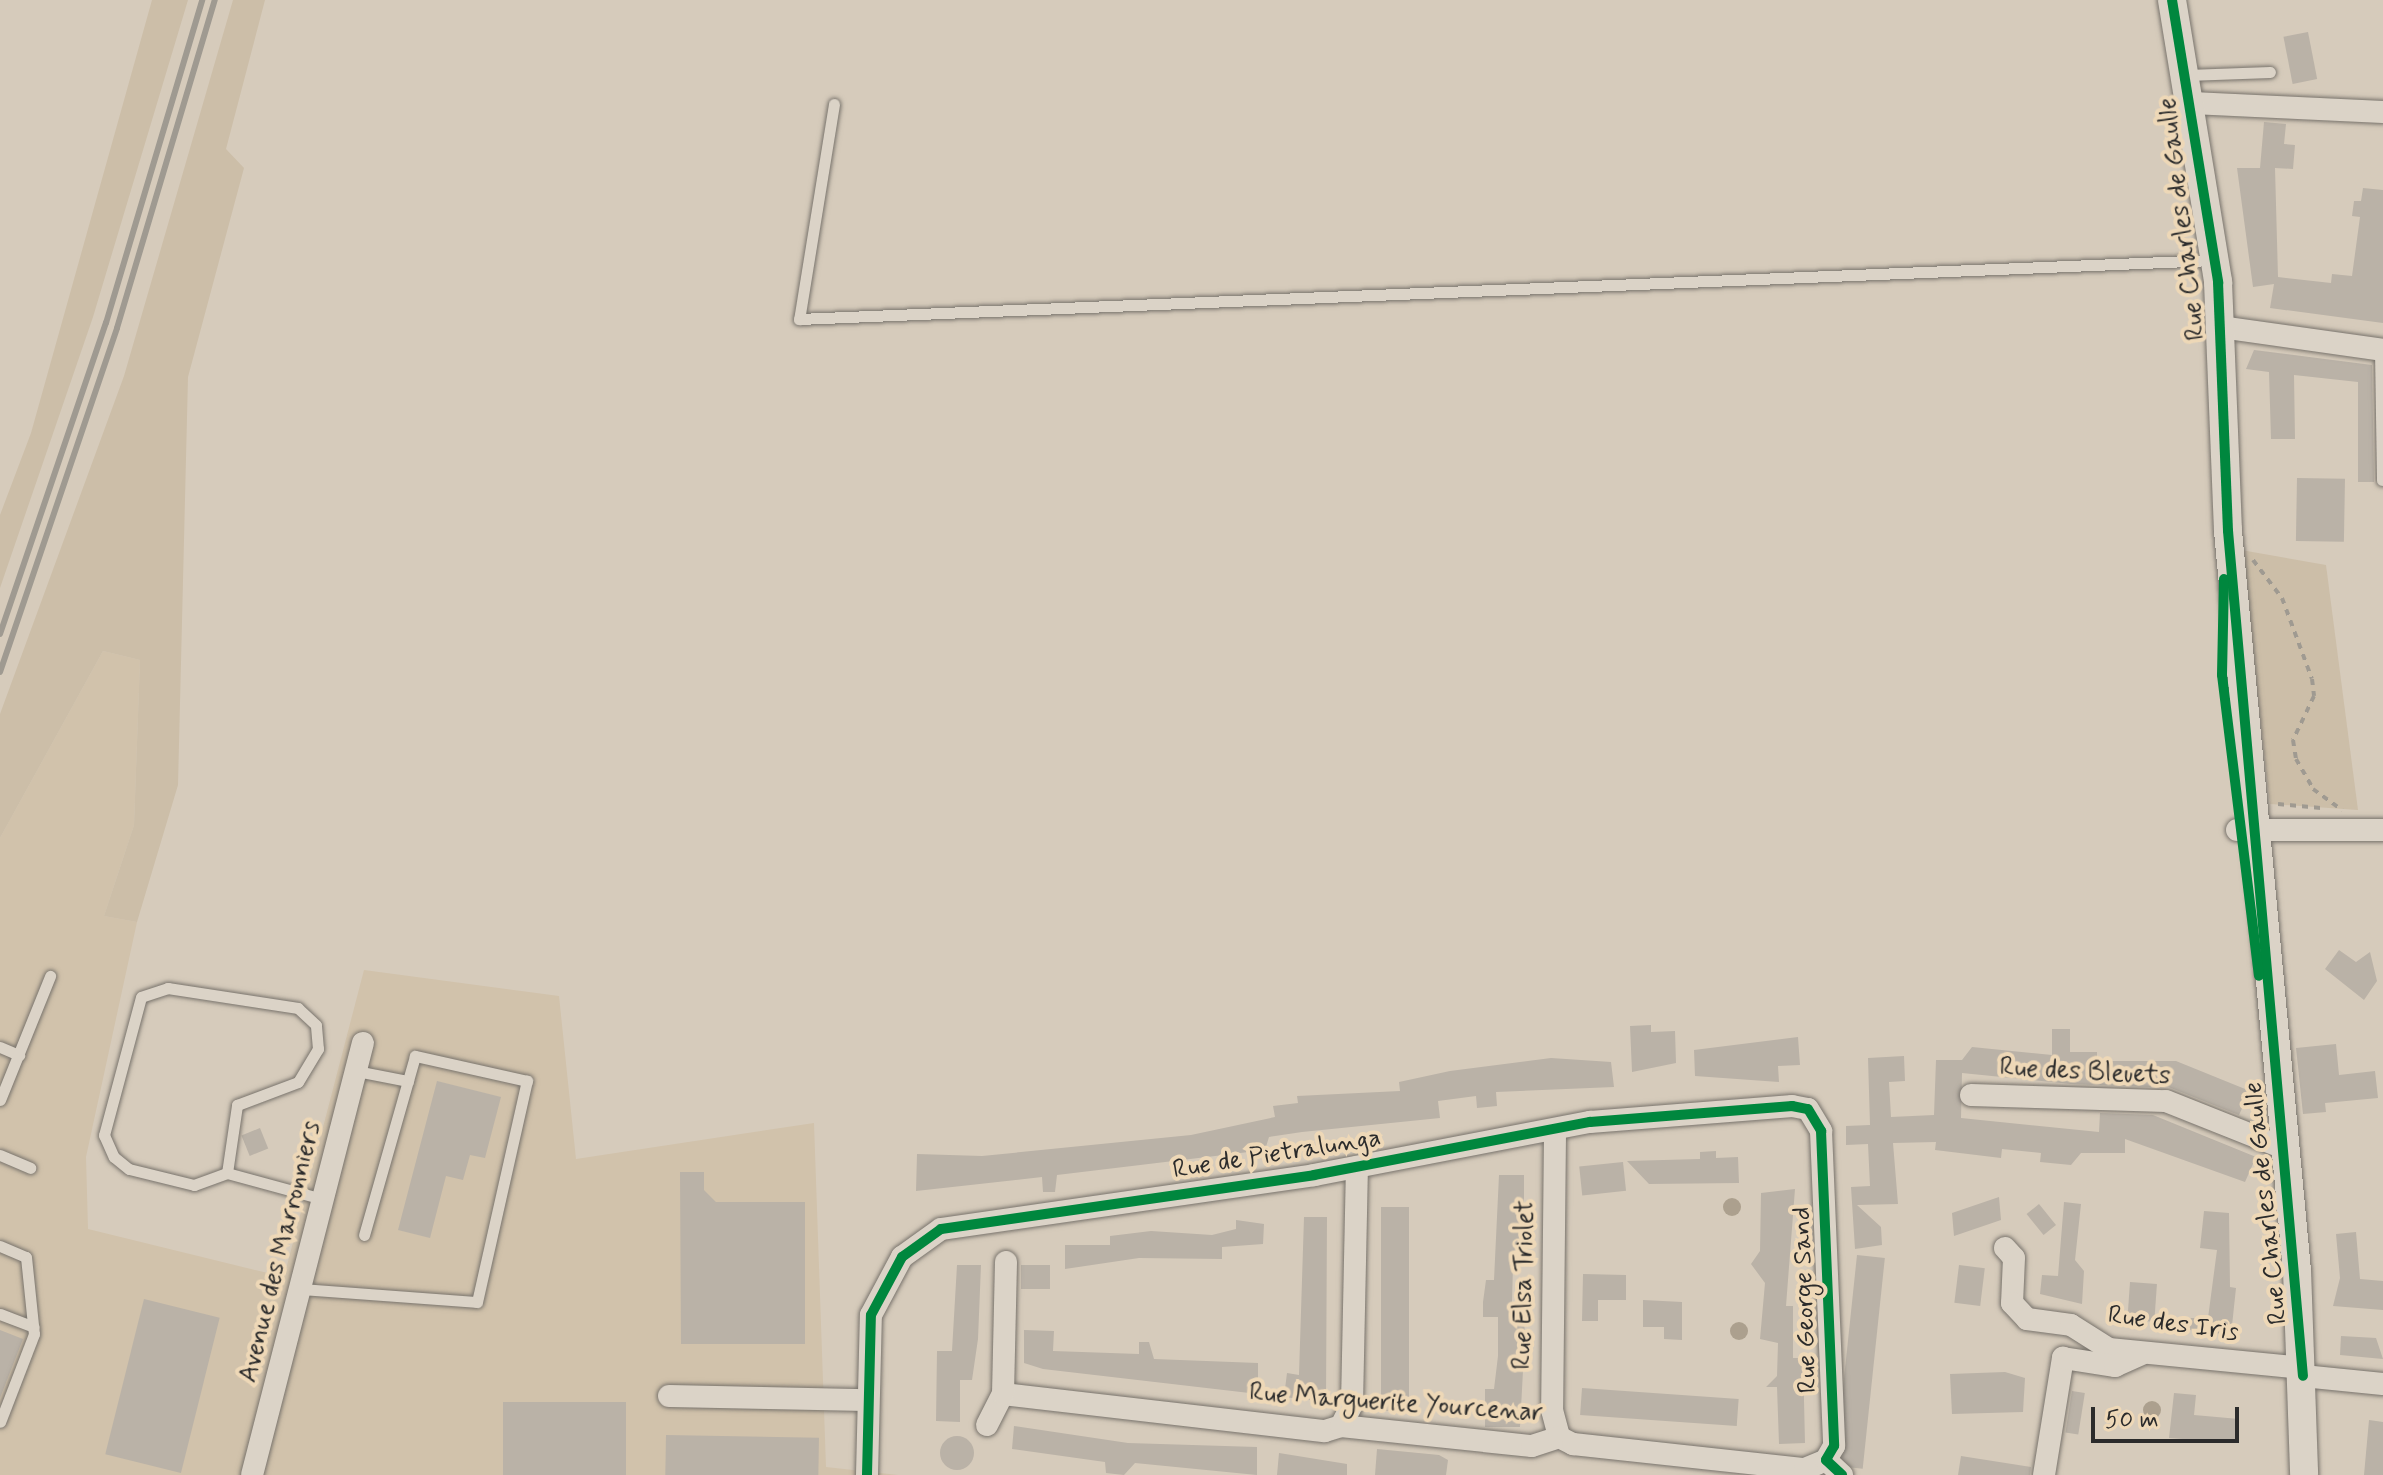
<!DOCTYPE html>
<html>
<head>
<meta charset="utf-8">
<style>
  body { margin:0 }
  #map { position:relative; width:2383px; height:1475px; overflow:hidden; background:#d6cbbb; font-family:Mynerve,sans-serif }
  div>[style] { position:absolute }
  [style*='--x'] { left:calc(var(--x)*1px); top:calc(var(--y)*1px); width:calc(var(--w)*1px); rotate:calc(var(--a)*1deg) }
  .built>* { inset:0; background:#d1c2ab }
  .green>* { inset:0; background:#ccbea8 }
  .water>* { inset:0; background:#aca08e }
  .round { border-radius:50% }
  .building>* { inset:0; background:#bab2a7; transform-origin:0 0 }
  .path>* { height:4px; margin-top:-2px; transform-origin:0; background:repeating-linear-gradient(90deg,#9f9a91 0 6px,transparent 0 12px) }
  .roads { filter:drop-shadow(0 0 2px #78736c) drop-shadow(0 0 2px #78736c) }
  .service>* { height:11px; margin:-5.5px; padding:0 5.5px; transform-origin:5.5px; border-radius:5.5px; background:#dbd3c7 }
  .minor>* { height:22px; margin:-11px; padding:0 11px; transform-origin:11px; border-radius:11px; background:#dbd3c7 }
  .tertiary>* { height:28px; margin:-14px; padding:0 14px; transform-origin:14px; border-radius:14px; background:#dbd3c7 }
  .rail>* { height:6px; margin:-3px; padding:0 3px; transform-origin:3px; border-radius:3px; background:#9f9a91 }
  .cycleway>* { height:10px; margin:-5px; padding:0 5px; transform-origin:5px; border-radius:5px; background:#00873e }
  span { translate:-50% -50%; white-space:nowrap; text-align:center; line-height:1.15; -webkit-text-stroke:8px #eed8b7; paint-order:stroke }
  .street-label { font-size:26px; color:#2b2b2b }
  .scale { position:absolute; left:2091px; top:1407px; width:148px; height:36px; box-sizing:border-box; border:4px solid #2b2b2b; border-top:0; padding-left:10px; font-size:24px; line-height:28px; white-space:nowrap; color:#2b2b2b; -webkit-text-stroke:6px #eed8b7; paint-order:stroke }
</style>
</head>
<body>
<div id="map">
  <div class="built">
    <i style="clip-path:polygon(103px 651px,140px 660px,134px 825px,104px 916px,137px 922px,86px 1157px,88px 1229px,284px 1277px,364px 970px,559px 996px,576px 1159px,814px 1123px,826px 1467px,898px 1475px,0 1475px,0 838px)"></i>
  </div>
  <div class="green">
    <i style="clip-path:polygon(152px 0,188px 0,93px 317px,0 588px,0 515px,31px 433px)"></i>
    <i style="clip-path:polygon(233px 0,265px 0,226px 149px,244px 168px,188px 377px,178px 785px,137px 922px,104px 916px,134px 825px,140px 660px,103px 651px,0 838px,0 714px,124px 376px)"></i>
    <i style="clip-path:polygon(2241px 550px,2326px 565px,2358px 810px,2270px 804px)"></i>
  </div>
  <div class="water">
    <i class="round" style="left:1723px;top:1198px;width:18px;height:18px"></i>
    <i class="round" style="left:1730px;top:1322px;width:18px;height:18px"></i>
    <i class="round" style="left:2143px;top:1401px;width:18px;height:18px"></i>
  </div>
  <div class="building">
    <i style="left:2308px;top:32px;width:48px;height:25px;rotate:79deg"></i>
    <i style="clip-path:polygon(2264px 122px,2286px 124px,2284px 144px,2295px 145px,2293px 169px,2275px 168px,2278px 277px,2331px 283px,2332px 274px,2352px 276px,2360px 217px,2352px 216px,2354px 201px,2361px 201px,2363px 188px,2383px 190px,2383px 323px,2270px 308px,2274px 284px,2253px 287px,2237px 168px,2260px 168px)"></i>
    <i style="clip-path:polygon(2254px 350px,2372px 365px,2374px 482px,2358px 482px,2358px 382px,2294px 375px,2295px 439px,2271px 439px,2269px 372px,2246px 369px)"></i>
    <i style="left:2297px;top:478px;width:48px;height:63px;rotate:1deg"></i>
    <i style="clip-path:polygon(2339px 950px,2356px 962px,2370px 952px,2377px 981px,2364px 1000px,2325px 969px)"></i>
    <i style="clip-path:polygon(1651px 1025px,1651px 1032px,1675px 1031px,1676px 1063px,1632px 1072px,1630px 1026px)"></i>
    <i style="clip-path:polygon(2052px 1029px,2070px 1029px,2070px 1052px,2097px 1052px,2097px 1061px,2176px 1061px,2250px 1091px,2239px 1115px,2151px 1080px,2151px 1087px,2071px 1084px,1962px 1073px,1961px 1118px,2099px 1132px,2100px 1113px,2153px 1115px,2256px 1157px,2245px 1182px,2125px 1139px,2125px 1153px,2081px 1153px,2071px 1165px,2040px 1162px,2041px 1153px,2002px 1149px,2001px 1158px,1935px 1150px,1936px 1142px,1893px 1143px,1898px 1204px,1857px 1205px,1881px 1227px,1882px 1245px,1855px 1249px,1851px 1187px,1870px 1186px,1868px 1144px,1846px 1145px,1846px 1126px,1870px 1125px,1868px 1058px,1904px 1056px,1905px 1081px,1889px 1082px,1891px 1117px,1934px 1115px,1936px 1060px,1962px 1060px,1972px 1047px,2052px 1055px)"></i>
    <i style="clip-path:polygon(1798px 1037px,1800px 1065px,1778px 1066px,1779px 1082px,1695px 1076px,1694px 1050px)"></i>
    <i style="clip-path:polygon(2336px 1044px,2339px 1075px,2375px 1071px,2378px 1098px,2325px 1103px,2326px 1112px,2303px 1114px,2296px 1048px)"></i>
    <i style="clip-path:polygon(1551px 1058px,1611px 1062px,1614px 1087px,1496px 1092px,1497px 1106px,1477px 1108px,1476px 1096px,1438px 1101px,1440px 1118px,1302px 1132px,1269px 1137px,1265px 1150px,1057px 1175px,1055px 1192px,1043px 1192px,1042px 1177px,916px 1191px,917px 1154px,982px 1156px,1191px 1135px,1275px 1117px,1273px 1106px,1298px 1103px,1297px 1096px,1400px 1091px,1399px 1082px,1450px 1071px)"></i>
    <i style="clip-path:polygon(437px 1081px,501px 1097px,485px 1158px,470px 1155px,463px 1180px,446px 1176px,430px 1238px,398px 1230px)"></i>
    <i style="left:260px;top:1128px;width:22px;height:20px;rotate:68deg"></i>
    <i style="clip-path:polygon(1716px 1151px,1716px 1158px,1738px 1157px,1739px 1183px,1649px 1184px,1627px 1161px,1700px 1159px,1700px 1152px)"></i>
    <i style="left:1623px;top:1162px;width:29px;height:44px;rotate:84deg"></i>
    <i style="clip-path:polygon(680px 1172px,704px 1172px,704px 1190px,716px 1202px,805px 1202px,805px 1344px,681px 1344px)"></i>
    <i style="clip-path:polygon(1499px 1175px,1524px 1175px,1524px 1265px,1513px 1265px,1512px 1302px,1522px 1302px,1525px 1333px,1520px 1427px,1485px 1427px,1485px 1389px,1494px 1389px,1498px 1356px,1498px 1317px,1483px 1317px,1483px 1302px,1486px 1280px,1494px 1280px)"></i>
    <i style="clip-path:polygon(1795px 1189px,1786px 1306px,1793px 1306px,1793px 1358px,1803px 1358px,1805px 1443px,1779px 1444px,1777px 1387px,1766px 1387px,1777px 1376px,1778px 1343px,1760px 1339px,1765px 1283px,1751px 1264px,1760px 1251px,1761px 1193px)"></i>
    <i style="clip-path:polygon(1999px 1197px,2001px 1220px,1954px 1236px,1952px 1213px)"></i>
    <i style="clip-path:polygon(2064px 1202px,2081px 1204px,2075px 1260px,2084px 1271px,2082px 1304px,2040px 1294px,2042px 1275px,2058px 1276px)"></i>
    <i style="left:2039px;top:1204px;width:27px;height:16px;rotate:51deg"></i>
    <i style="left:1381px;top:1207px;width:28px;height:204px"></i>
    <i style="clip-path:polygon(2204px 1211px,2229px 1213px,2230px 1287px,2236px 1288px,2231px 1335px,2173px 1328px,2174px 1318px,2208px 1318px,2217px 1250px,2200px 1248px)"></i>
    <i style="clip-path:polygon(1304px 1217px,1327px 1217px,1326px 1402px,1284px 1397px,1287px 1373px,1299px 1375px)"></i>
    <i style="clip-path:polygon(1236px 1220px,1264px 1224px,1263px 1244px,1222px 1247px,1222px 1259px,1139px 1258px,1065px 1269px,1065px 1245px,1110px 1245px,1110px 1236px,1151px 1231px,1212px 1235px,1236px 1229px)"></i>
    <i style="clip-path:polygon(2356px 1232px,2360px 1279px,2383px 1281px,2383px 1310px,2333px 1306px,2340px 1278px,2336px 1234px)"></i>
    <i style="left:1857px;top:1255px;width:28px;height:212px;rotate:6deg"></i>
    <i style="clip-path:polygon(957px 1265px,981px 1265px,978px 1339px,972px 1380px,960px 1380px,960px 1422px,936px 1421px,937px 1351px,952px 1351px)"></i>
    <i style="left:1021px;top:1265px;width:29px;height:24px"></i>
    <i style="left:1959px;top:1265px;width:26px;height:38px;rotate:7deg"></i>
    <i style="clip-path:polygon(1583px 1274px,1626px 1275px,1626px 1300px,1598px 1300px,1598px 1321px,1582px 1321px)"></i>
    <i style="left:2130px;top:1282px;width:27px;height:38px;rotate:4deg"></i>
    <i style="left:144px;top:1299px;width:78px;height:160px;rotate:14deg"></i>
    <i style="clip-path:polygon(1643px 1300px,1682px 1302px,1682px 1340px,1664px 1339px,1664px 1327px,1643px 1327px)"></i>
    <i style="clip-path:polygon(0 1330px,23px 1339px,0 1398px)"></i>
    <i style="clip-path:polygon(1024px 1330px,1054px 1331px,1053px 1351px,1139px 1354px,1139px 1342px,1149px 1342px,1154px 1359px,1258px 1363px,1258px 1394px,1043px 1369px,1024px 1363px)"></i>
    <i style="clip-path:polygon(2341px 1336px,2376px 1338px,2383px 1359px,2340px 1355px)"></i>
    <i style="clip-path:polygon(2005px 1372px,2025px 1378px,2023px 1412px,1952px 1414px,1950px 1374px)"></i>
    <i style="left:1582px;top:1388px;width:157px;height:27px;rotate:4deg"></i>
    <i style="left:2072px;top:1391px;width:13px;height:42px;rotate:9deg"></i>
    <i style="clip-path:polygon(2174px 1393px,2196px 1395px,2194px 1415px,2239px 1419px,2236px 1443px,2169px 1438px)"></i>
    <i style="left:503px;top:1402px;width:123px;height:73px"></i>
    <i style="clip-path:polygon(2369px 1420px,2383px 1422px,2383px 1475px,2364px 1475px)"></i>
    <i style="clip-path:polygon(1014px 1426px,1128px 1443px,1257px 1447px,1257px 1475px,1135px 1463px,1124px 1475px,1106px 1473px,1105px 1462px,1012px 1449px)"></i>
    <i style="left:666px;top:1435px;width:153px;height:40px;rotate:1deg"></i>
    <i class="round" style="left:940px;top:1436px;width:34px;height:34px"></i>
    <i style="clip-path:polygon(1377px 1449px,1439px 1455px,1448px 1460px,1446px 1475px,1375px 1475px)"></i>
    <i style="clip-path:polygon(1279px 1453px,1347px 1464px,1347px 1475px,1277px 1475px)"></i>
    <i style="clip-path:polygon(1961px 1456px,2031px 1467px,2030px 1475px,1958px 1475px)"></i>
  </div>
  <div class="path">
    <i style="--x:2253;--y:560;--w:48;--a:52.7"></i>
    <i style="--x:2282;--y:598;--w:86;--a:69.7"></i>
    <i style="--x:2312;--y:679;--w:17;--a:83"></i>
    <i style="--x:2314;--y:696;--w:49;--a:115.5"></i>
    <i style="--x:2293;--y:740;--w:19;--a:81"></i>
    <i style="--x:2296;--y:759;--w:34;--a:60"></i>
    <i style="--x:2313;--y:789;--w:36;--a:36"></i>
    <i style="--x:2278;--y:804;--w:43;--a:5.3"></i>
  </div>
  <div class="roads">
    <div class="service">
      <i style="--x:2187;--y:75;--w:83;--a:-2.1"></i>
      <i style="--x:834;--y:104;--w:218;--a:99.2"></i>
      <i style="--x:799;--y:319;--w:1417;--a:-2.39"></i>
      <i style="--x:2380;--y:350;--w:130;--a:89.1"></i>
      <i style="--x:0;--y:1047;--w:21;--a:23"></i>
      <i style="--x:356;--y:1071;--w:53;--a:10.9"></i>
      <i style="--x:0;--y:1100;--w:134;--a:-68"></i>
      <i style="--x:0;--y:1155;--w:33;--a:23"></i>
      <i style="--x:227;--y:1173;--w:69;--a:-81.6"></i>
      <i style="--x:237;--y:1105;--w:65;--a:-20.7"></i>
      <i style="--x:298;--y:1082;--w:39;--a:-59"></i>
      <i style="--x:318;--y:1049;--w:24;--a:-95"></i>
      <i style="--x:316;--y:1025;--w:25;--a:-137"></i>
      <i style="--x:298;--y:1008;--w:132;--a:-171.3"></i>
      <i style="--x:168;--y:988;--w:28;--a:162"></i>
      <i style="--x:141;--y:997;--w:143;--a:105"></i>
      <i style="--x:104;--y:1135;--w:24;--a:66"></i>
      <i style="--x:114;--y:1157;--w:19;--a:39"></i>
      <i style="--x:129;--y:1169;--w:67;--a:13.8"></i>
      <i style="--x:194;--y:1185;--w:35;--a:-20"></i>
      <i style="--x:227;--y:1173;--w:99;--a:15.2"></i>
      <i style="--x:0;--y:1246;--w:28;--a:23"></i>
      <i style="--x:26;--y:1257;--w:77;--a:84.1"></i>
      <i style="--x:34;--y:1334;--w:94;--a:111.1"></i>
      <i style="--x:300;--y:1289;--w:177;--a:4.2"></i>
      <i style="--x:477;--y:1302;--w:227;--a:-77.3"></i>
      <i style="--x:527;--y:1081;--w:115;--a:-167.4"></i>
      <i style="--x:415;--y:1056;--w:186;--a:105.9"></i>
      <i style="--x:0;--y:1314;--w:36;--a:21"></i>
    </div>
    <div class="minor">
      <i style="--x:2192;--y:103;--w:191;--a:2.7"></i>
      <i style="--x:2220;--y:327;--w:165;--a:8"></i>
      <i style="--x:2237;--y:830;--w:146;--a:0"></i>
      <i style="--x:1971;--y:1095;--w:195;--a:1.8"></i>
      <i style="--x:2166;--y:1101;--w:127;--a:21.7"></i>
      <i style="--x:1555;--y:1134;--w:276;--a:90.6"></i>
      <i style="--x:1552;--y:1410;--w:28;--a:75"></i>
      <i style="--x:2005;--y:1248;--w:13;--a:48"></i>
      <i style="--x:2014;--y:1258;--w:45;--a:92.5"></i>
      <i style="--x:2012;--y:1303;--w:22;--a:47"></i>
      <i style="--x:2027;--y:1319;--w:44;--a:7.8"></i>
      <i style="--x:2071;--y:1325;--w:45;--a:32.3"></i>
      <i style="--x:2109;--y:1349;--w:195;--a:5.6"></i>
      <i style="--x:2303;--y:1376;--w:80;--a:5.7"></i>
      <i style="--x:1003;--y:1394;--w:324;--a:6.6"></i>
      <i style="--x:1325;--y:1431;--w:17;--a:-17"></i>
      <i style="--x:1341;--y:1426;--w:192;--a:6"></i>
      <i style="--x:1532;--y:1446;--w:28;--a:-18"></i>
      <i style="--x:1559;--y:1437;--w:16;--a:27"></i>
      <i style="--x:1573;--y:1444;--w:233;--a:6.2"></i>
      <i style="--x:1805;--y:1469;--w:23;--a:-23"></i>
      <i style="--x:669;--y:1396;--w:198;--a:1.2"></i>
      <i style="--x:987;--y:1425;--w:35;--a:-63"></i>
      <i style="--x:1003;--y:1394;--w:132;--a:-88.7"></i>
      <i style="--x:1341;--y:1426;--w:25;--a:-63"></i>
      <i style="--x:1352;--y:1404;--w:237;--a:-88.8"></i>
      <i style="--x:252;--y:1475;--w:446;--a:-75.6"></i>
      <i style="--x:867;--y:1475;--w:160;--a:-88.6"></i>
      <i style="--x:871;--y:1315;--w:66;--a:-61.9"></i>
      <i style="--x:902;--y:1257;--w:48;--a:-35.7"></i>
      <i style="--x:941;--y:1229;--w:377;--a:-8.2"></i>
      <i style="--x:1314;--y:1175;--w:281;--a:-10.9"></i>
      <i style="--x:1590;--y:1122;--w:203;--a:-4.5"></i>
      <i style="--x:1792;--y:1106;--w:16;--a:11"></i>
      <i style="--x:1808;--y:1109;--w:26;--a:59"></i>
      <i style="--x:1821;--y:1131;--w:315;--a:87.6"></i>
      <i style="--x:1834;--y:1446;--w:16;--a:120"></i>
      <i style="--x:1826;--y:1460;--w:22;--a:43"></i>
      <i style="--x:2044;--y:1475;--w:119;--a:-80.8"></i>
      <i style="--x:2063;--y:1358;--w:53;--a:8.7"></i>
      <i style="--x:2115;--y:1366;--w:30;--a:-24"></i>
    </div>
    <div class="tertiary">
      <i style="--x:2172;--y:0;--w:286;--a:80.7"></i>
      <i style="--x:2218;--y:282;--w:249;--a:87.7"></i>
      <i style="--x:2228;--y:531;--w:742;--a:84.67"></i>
      <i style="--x:2297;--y:1270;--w:205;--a:88"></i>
    </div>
  </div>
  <div class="rail">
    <i style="--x:0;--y:634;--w:329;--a:-71.2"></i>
    <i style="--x:106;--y:323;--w:337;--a:-73.4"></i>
    <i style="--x:0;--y:672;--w:363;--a:-71.2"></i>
    <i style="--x:117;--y:328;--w:342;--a:-73.4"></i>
  </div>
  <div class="cycleway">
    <i style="--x:2172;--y:0;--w:286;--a:80.7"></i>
    <i style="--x:2218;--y:282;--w:249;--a:87.7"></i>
    <i style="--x:2228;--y:531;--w:848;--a:84.93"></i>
    <i style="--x:2224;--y:579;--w:96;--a:91.2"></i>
    <i style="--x:2222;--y:675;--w:303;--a:83"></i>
    <i style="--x:867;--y:1475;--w:160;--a:-88.6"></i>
    <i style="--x:871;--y:1315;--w:66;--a:-61.9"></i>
    <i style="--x:902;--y:1257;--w:48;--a:-35.7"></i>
    <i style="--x:941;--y:1229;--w:377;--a:-8.2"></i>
    <i style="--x:1314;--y:1175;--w:281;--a:-10.9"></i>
    <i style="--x:1590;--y:1122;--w:203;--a:-4.5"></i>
    <i style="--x:1792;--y:1106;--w:16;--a:11"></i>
    <i style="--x:1808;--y:1109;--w:26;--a:59"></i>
    <i style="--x:1821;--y:1131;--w:315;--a:87.6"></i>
    <i style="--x:1834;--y:1446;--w:16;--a:120"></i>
    <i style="--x:1826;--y:1460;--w:22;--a:43"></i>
  </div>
  <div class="street-label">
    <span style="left:2183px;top:219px;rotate:-97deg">Rue Charles de Gaulle</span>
    <span style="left:2085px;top:1073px;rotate:3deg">Rue des Bleuets</span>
    <span style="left:1277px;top:1155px;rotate:-9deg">Rue de Pietralunga</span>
    <span style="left:2267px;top:1203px;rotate:-96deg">Rue Charles de Gaulle</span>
    <span style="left:281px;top:1252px;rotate:-76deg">Avenue des Marronniers</span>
    <span style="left:1525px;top:1285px;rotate:-89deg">Rue Elsa Triolet</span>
    <span style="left:1806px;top:1300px;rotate:-92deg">Rue George Sand</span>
    <span style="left:2173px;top:1325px;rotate:8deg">Rue des Iris</span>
    <span style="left:1396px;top:1404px;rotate:4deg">Rue Marguerite Yourcenar</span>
  </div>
  <div class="scale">50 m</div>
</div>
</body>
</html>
